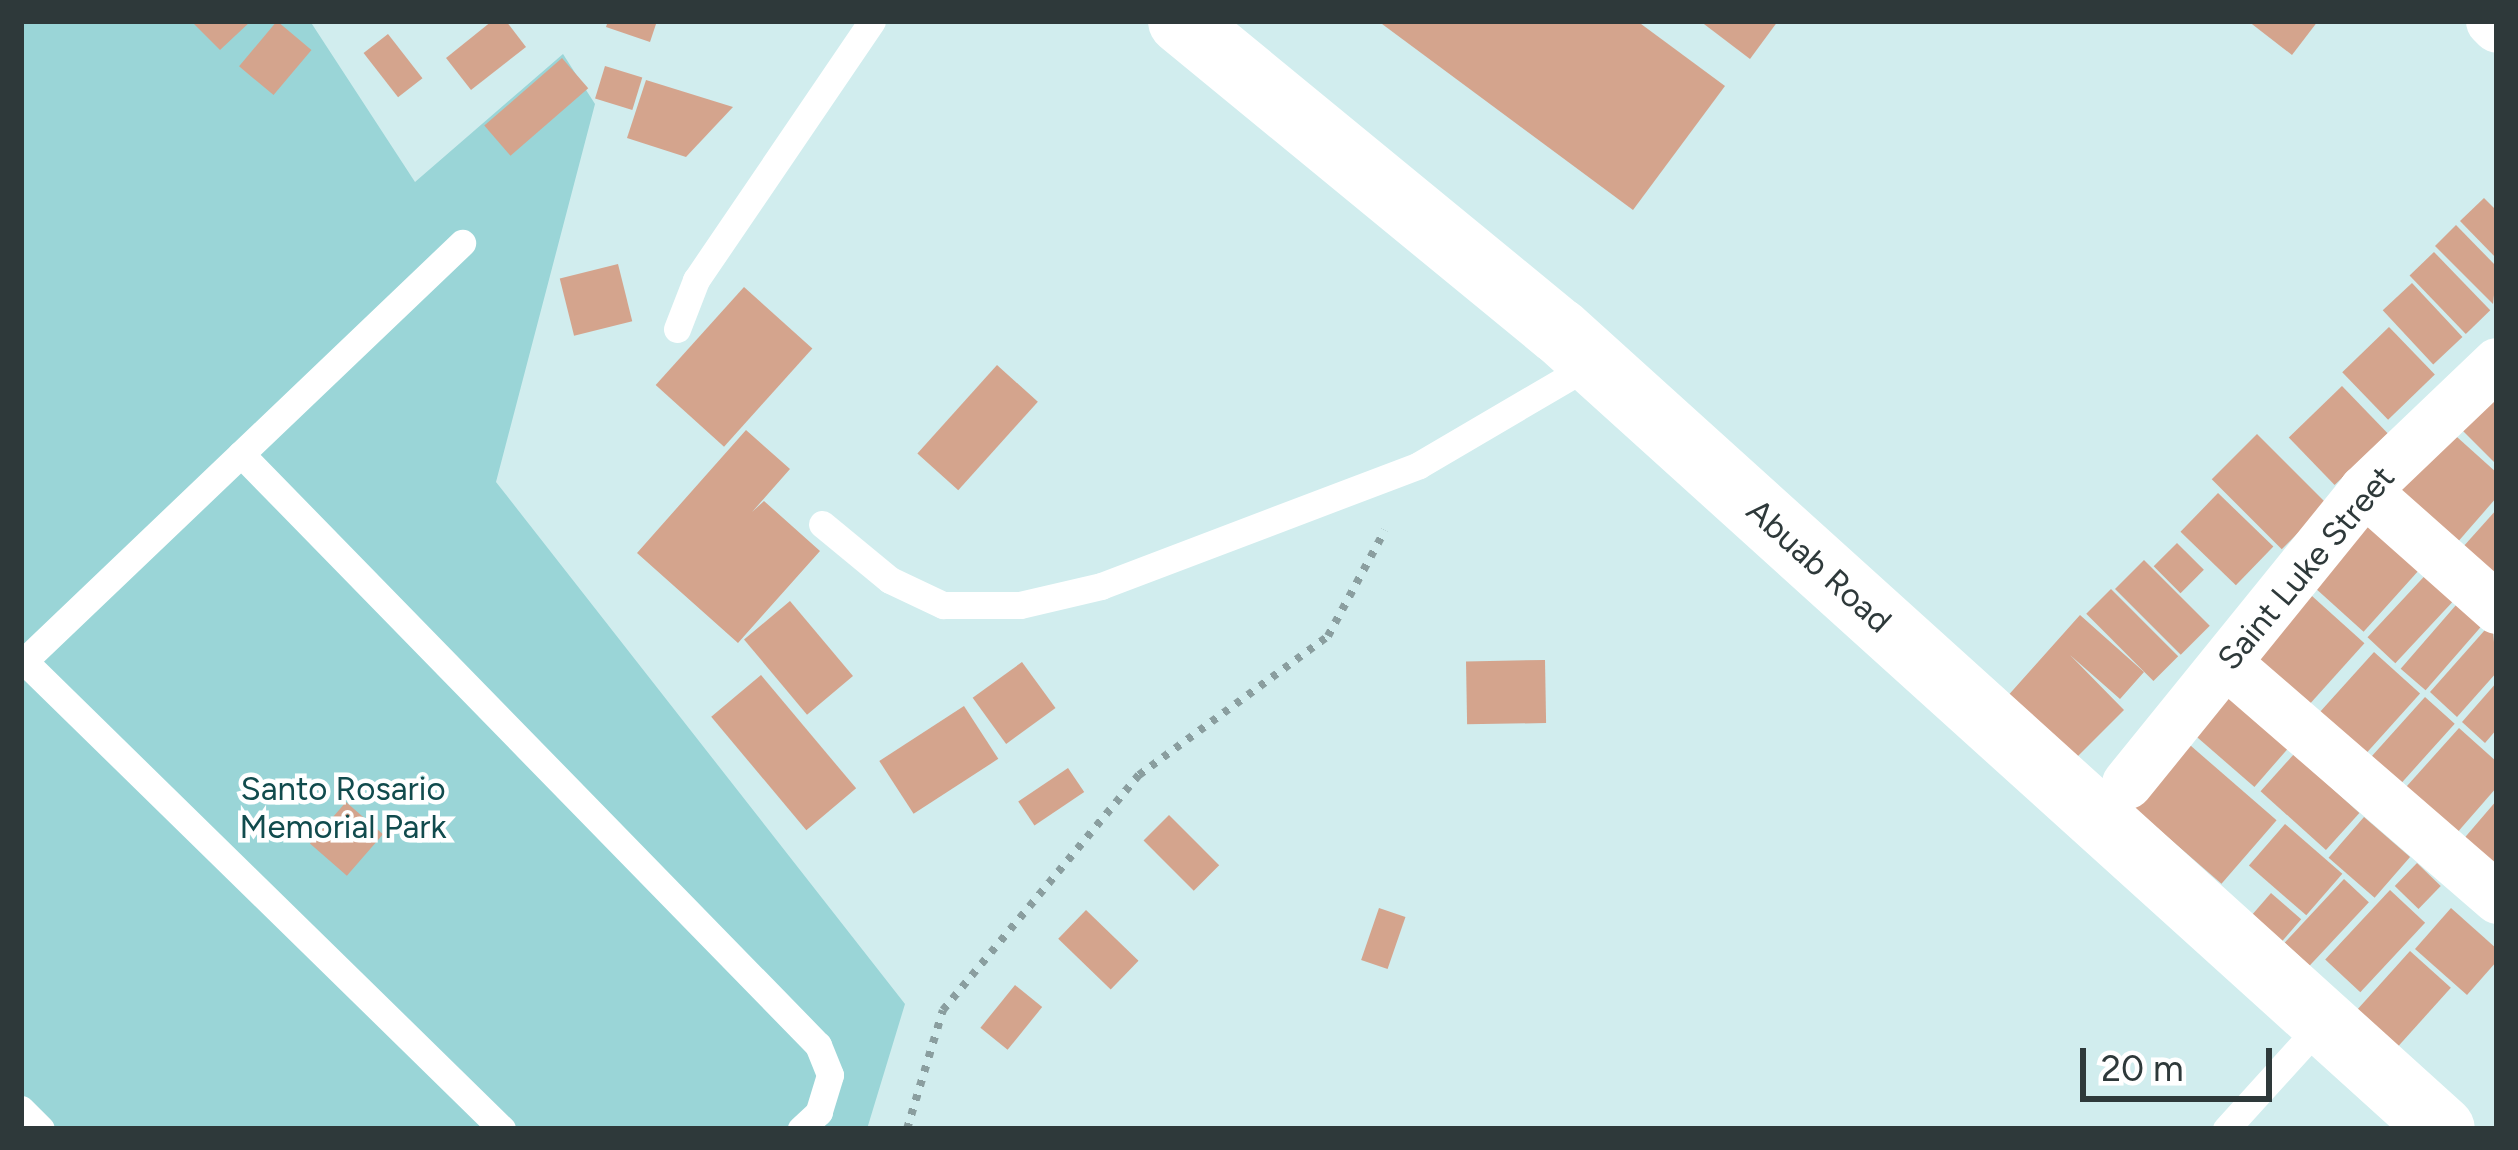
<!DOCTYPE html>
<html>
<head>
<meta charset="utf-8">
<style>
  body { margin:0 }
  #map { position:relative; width:2518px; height:1150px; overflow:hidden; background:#d1edee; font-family:Figtree,sans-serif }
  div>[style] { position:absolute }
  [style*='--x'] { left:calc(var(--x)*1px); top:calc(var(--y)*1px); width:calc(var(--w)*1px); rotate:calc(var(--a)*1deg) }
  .green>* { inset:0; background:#9ad5d7 }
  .building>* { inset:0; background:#d4a48d; transform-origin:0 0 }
  .path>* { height:8px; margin-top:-4px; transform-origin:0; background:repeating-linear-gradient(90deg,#8a9e9f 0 6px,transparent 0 15px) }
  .service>* { height:27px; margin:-13.5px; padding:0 13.5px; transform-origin:13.5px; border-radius:13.5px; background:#fff }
  .minor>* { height:51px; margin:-25.5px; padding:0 25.5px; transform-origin:25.5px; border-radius:25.5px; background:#fff }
  .tertiary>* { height:66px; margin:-33px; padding:0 33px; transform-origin:33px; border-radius:33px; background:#fff }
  span { translate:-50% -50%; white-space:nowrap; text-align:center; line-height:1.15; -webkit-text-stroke:9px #fff; paint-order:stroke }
  .street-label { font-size:33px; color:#2e393a }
  .park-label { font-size:33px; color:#114b4d }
  .frame { position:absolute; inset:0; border:24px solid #2e393a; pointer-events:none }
  .scale { position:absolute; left:2080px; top:1048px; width:192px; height:54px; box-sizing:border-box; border:6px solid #2e393a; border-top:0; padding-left:15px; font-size:36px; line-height:42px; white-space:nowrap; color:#2e393a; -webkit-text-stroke:9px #fff; paint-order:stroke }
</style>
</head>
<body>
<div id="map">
  <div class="green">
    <i style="clip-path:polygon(21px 21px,310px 21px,415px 182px,563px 54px,595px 104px,496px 482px,905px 1004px,867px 1129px,21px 1129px)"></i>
  </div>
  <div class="building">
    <i style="clip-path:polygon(191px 21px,251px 21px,220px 50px)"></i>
    <i style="left:277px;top:21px;width:45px;height:59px;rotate:40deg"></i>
    <i style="clip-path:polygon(492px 21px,506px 21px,526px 47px,471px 90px,446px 58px)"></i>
    <i style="clip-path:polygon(608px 21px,657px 21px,650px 42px,606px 27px)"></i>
    <i style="clip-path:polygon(1378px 21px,1637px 21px,1725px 86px,1633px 210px)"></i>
    <i style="clip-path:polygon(1700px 21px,1778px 21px,1750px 59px)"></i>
    <i style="clip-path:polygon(2248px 21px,2318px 21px,2292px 55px)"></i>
    <i style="left:388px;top:34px;width:56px;height:31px;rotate:52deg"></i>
    <i style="left:562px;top:58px;width:40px;height:103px;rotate:49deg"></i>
    <i style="left:605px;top:66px;width:39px;height:34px;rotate:17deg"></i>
    <i style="clip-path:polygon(646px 80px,733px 107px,686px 157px,627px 138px)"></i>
    <i style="clip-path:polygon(2484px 198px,2497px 211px,2497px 259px,2460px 221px)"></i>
    <i style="clip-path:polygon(2456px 225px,2497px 267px,2493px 304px,2435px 246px)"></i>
    <i style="left:2434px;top:252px;width:81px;height:34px;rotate:46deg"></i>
    <i style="left:618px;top:264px;width:59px;height:60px;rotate:76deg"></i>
    <i style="left:2412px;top:283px;width:74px;height:40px;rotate:47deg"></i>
    <i style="left:744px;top:287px;width:92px;height:132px;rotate:42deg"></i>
    <i style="left:2389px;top:327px;width:66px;height:65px;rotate:46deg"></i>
    <i style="left:997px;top:365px;width:55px;height:119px;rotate:42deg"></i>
    <i style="left:2342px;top:386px;width:66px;height:74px;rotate:46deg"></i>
    <i style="clip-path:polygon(2490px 391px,2497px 398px,2497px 465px,2456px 424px)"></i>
    <i style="clip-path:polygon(2447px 428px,2497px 473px,2497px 497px,2456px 544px,2394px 488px)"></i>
    <i style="clip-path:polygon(746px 430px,790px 469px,752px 512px,764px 501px,820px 551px,738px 643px,637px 553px)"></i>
    <i style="left:2257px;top:434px;width:99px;height:64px;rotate:45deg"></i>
    <i style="left:2218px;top:493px;width:77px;height:54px;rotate:44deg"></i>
    <i style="clip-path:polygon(2497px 509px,2497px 596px,2454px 557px)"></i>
    <i style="left:2370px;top:511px;width:76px;height:94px;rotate:42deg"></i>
    <i style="left:2177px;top:543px;width:38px;height:33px;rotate:45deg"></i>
    <i style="left:2144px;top:560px;width:93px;height:41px;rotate:45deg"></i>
    <i style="left:2433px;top:567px;width:38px;height:96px;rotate:43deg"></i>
    <i style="left:2302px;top:587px;width:84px;height:84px;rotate:42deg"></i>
    <i style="left:2111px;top:589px;width:95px;height:35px;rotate:45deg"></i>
    <i style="left:2463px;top:597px;width:33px;height:95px;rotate:41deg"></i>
    <i style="left:790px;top:601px;width:98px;height:60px;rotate:50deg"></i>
    <i style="clip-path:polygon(2080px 615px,2144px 672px,2120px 699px,2070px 655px,2124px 710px,2070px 764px,2005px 699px)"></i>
    <i style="clip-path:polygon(2492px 622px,2497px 672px,2457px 717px,2430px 692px)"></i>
    <i style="left:2374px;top:652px;width:62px;height:99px;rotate:42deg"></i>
    <i style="left:1545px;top:660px;width:63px;height:79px;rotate:89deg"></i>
    <i style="left:1022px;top:662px;width:57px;height:61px;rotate:54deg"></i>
    <i style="left:761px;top:675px;width:148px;height:65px;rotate:50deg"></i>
    <i style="clip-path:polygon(2497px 682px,2497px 729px,2485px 743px,2462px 722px)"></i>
    <i style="left:2227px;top:689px;width:85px;height:56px;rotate:41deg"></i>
    <i style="left:2425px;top:697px;width:40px;height:90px;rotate:42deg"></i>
    <i style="left:964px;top:706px;width:63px;height:101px;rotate:57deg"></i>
    <i style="clip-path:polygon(2459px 728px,2497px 762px,2497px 787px,2449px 842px,2398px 796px)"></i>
    <i style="left:2183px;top:739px;width:124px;height:84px;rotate:41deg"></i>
    <i style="left:2294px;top:754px;width:88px;height:50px;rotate:42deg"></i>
    <i style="left:1068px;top:768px;width:29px;height:60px;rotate:56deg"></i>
    <i style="clip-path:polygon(2497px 800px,2497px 887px,2455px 849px)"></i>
    <i style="left:346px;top:802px;width:49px;height:55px;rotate:41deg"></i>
    <i style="left:1169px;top:815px;width:71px;height:36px;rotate:45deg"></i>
    <i style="left:2364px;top:817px;width:61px;height:54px;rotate:41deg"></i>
    <i style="left:2285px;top:824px;width:76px;height:55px;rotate:41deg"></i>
    <i style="left:2417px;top:863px;width:33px;height:32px;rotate:44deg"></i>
    <i style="left:2344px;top:879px;width:34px;height:87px;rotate:43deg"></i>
    <i style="left:2390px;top:890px;width:48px;height:95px;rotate:43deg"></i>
    <i style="left:2271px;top:893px;width:40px;height:52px;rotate:41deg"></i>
    <i style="left:1379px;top:908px;width:28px;height:55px;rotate:19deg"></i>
    <i style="clip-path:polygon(2451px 908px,2497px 949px,2497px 961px,2467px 995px,2415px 949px)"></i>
    <i style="left:1086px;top:910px;width:73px;height:40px;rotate:44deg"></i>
    <i style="left:2410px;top:951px;width:55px;height:79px;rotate:42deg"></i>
    <i style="left:1015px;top:985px;width:35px;height:55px;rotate:39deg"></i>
  </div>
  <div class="path">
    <i style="--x:907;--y:1129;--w:124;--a:-73.2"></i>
    <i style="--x:943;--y:1010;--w:306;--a:-50.2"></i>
    <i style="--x:1139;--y:775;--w:235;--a:-36.3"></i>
    <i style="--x:1328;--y:636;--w:120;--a:-61.7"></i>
  </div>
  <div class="service">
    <i style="--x:677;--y:329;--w:53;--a:-68.8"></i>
    <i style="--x:696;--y:280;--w:313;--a:-55.8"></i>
    <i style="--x:241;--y:454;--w:826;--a:45.69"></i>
    <i style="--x:818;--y:1045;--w:32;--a:68"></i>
    <i style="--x:830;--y:1075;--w:39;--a:107"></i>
    <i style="--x:819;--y:1112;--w:25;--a:137"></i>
    <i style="--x:822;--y:524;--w:88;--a:39.5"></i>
    <i style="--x:890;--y:580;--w:59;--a:25.3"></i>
    <i style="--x:943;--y:605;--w:77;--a:0"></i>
    <i style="--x:1020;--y:605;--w:83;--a:-13.2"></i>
    <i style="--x:1101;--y:586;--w:340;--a:-20.8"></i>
    <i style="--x:1419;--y:465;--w:202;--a:-30.4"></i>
    <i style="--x:24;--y:661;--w:669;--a:44.39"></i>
    <i style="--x:21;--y:664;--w:610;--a:-43.67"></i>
    <i style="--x:21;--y:1109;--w:28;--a:45"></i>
    <i style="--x:2226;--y:1129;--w:143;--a:-47.8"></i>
  </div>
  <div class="minor">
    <i style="--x:2491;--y:21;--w:8;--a:45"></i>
    <i style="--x:2364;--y:490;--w:178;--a:41.6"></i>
    <i style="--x:2226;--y:663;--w:359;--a:40.9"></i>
    <i style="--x:2127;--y:783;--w:377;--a:-51"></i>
    <i style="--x:2364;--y:490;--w:184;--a:-43.7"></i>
  </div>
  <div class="tertiary">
    <i style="--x:1181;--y:21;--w:489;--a:39.4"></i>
    <i style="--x:1559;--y:331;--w:1190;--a:42.11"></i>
  </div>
  <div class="street-label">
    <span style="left:1819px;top:566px;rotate:42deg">Abuab Road</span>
    <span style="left:2306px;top:568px;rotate:-50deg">Saint Luke Street</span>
  </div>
  <div class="park-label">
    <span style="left:343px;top:808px">Santo Rosario<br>Memorial Park</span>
  </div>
  <div class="frame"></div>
  <div class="scale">20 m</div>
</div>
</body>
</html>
